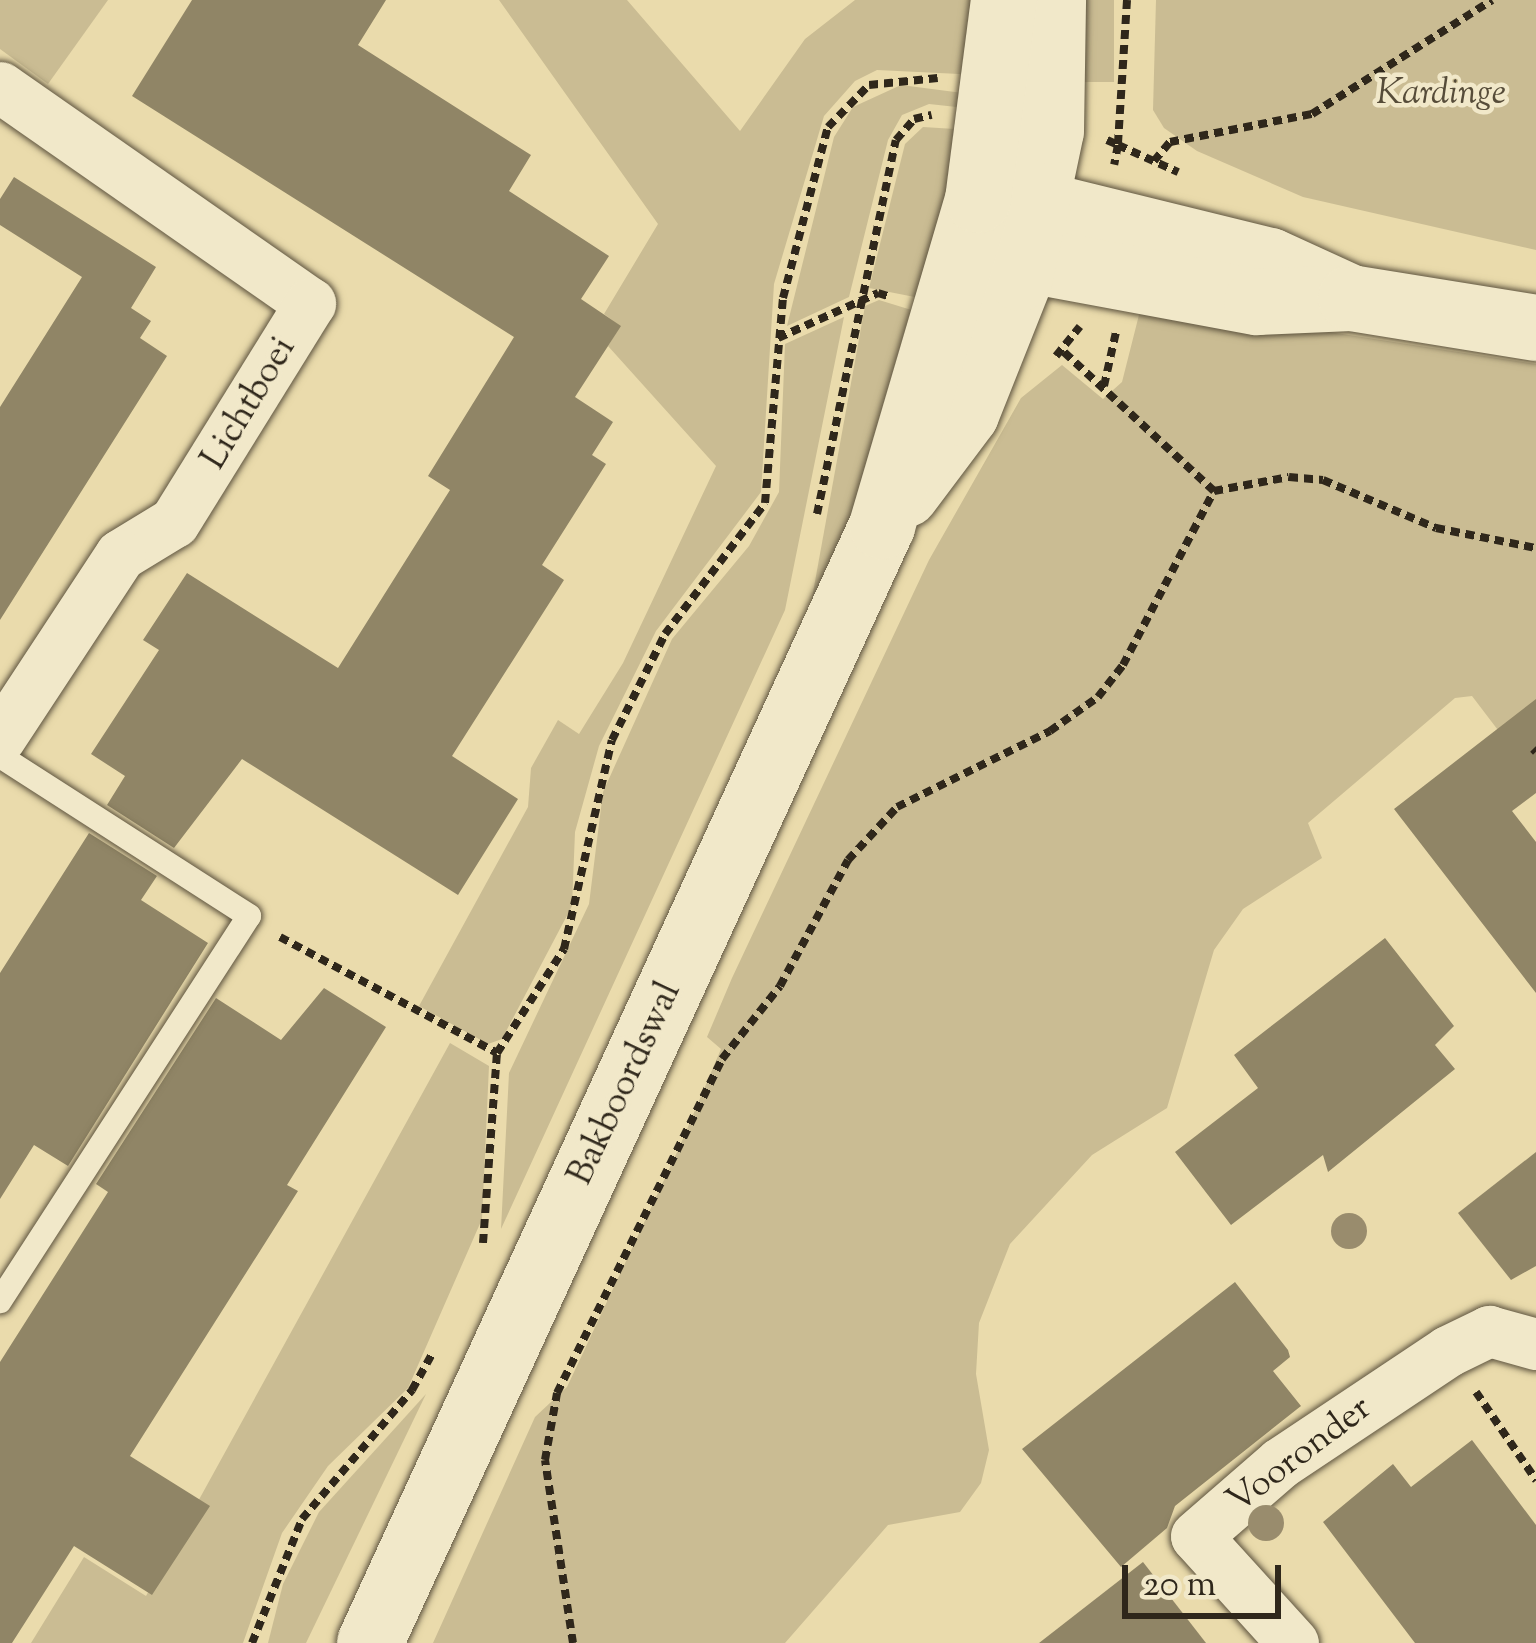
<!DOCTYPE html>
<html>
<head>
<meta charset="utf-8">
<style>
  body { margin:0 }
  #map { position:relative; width:1536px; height:1643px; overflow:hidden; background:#eadbac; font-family:"Sorts Mill Goudy",serif }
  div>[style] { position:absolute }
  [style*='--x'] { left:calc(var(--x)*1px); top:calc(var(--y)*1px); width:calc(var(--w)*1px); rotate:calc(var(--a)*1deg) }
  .green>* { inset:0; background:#cabc93; transform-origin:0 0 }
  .building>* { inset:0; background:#908566 }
  .path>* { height:8px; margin-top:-4px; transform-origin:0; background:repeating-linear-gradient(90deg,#2f271b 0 9px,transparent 0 15px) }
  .roads { filter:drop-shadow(0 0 3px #5e543f) drop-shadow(0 0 3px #5e543f) }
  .lane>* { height:24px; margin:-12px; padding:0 12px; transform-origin:12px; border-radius:12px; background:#f1e8c9 }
  .street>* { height:51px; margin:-25.5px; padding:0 25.5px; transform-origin:25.5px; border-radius:25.5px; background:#f1e8c9 }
  .secondary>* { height:66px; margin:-33px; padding:0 33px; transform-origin:33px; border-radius:33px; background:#f1e8c9 }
  .trees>* { width:36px; height:36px; margin:-18px; border-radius:50%; background:#998c6d }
  span { translate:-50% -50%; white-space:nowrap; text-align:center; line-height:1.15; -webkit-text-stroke:9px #f1e8c9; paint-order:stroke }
  .park-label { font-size:36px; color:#564c39; font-style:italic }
  .street-label { font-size:36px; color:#2f271b }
  .scale { position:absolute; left:1122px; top:1565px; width:159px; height:54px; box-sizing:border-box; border:6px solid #2f271b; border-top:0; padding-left:15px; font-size:36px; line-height:42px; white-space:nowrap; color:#2f271b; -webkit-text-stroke:9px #f1e8c9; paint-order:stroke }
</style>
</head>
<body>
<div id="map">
  <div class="green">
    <i style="clip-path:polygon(0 0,108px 0,48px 84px,0 49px)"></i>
    <i style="clip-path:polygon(499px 0,627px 0,740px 131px,805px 39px,855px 0,988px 0,980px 75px,877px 70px,855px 81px,824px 116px,774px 284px,761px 492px,656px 631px,599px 746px,575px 832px,572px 906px,502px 1039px,488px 1044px,419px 1006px,528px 807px,531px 768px,558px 720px,579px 734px,623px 663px,716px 466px,608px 346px,620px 326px,604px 314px,658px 224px)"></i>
    <i style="left:1071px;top:0;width:43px;height:82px"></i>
    <i style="clip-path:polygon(1156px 0,1536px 0,1536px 250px,1303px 197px,1197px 151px,1164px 128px,1153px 110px)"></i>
    <i style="clip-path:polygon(901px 85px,978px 95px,975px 109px,929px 104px,902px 115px,888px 140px,849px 297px,787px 326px,834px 137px,853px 107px)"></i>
    <i style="clip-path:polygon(923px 127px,971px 130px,935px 301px,869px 288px,905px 144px)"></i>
    <i style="clip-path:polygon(879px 300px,931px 316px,818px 602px,812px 598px,865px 306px)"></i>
    <i style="clip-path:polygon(1142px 303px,1536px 364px,1536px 780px,1472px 696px,1455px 698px,1308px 823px,1322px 858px,1243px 909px,1214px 950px,1167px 1108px,1092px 1155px,1010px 1244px,979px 1323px,976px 1374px,989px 1450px,981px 1483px,960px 1512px,888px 1525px,785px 1643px,433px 1643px,535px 1417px,567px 1387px,679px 1148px,721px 1049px,707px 1037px,732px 978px,929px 560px,1021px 398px,1062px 365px,1103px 399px,1122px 382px)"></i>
    <i style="clip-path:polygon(844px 317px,785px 610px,501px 1229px,509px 1073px,589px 904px,603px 792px,672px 639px,749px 546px,779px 492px,785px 344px)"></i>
    <i style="clip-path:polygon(450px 1043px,489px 1066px,482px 1219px,408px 1388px,328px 1466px,282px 1533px,243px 1643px,31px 1643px,84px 1557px,146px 1596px)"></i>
    <i style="clip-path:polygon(426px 1394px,306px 1643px,268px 1643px,283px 1584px,319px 1512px)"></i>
  </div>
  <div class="building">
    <i style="clip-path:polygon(192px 0,386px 0,358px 45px,531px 155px,509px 191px,609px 256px,581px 299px,621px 326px,575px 397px,613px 422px,592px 455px,606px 464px,542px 565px,564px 580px,452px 756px,518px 799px,458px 895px,242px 759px,174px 848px,107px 805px,125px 776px,91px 754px,159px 650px,143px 640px,187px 573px,338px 668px,450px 490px,428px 476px,514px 337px,132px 96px)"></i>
    <i style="clip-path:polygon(14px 177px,156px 267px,131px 308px,151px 321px,140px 338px,167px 356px,0 620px,0 407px,82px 277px,0 225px,0 199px)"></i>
    <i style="clip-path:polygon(1536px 699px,1536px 793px,1512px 811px,1536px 842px,1536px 993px,1394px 809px)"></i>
    <i style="clip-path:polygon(89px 833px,157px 876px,141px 900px,208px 943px,68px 1166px,34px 1145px,0 1199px,0 973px)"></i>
    <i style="clip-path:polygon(1385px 938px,1454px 1026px,1435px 1045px,1455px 1069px,1328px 1172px,1323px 1155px,1231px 1225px,1175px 1152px,1258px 1088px,1234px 1055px)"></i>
    <i style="clip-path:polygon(324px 988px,386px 1027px,287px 1185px,298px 1191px,130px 1456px,210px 1506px,152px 1595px,74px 1546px,12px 1643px,0 1643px,0 1362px,108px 1192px,96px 1184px,216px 998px,281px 1040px)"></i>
    <i style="clip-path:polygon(1536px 1152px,1536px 1266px,1511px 1280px,1458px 1213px)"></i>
    <i style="clip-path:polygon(1235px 1282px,1288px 1350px,1290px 1357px,1273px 1371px,1301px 1406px,1175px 1506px,1167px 1528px,1121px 1567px,1022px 1449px)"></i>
    <i style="clip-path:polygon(1472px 1440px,1536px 1525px,1536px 1643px,1415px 1643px,1323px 1522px,1393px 1464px,1411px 1487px)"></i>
    <i style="clip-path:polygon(1143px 1562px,1206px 1643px,1039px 1643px)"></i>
  </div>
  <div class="path">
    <i style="--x:1127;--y:0;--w:145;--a:93.6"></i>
    <i style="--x:1118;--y:145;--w:66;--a:24.2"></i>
    <i style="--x:1107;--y:140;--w:12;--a:24"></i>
    <i style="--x:1118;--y:145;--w:20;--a:101"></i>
    <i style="--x:1154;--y:161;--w:25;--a:-50"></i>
    <i style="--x:1170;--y:142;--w:145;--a:-11.2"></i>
    <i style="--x:1312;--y:114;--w:213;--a:-32.3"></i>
    <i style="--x:778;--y:338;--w:110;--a:-24.2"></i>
    <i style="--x:878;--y:293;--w:14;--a:17"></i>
    <i style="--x:1056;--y:356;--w:38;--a:-51"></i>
    <i style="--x:1104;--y:386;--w:55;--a:-77.5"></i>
    <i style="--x:1214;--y:491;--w:76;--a:-10.6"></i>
    <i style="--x:1289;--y:477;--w:34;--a:5"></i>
    <i style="--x:1323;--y:480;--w:123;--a:23"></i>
    <i style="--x:1436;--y:528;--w:102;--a:11.3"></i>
    <i style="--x:817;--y:514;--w:382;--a:-78.1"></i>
    <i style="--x:896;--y:140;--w:28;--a:-49"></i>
    <i style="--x:914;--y:119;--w:18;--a:-13"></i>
    <i style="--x:1533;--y:749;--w:4;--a:45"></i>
    <i style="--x:280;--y:937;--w:246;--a:28.1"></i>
    <i style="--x:483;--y:1243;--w:191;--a:-85.8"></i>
    <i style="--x:497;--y:1053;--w:124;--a:-57.2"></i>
    <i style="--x:564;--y:949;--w:214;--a:-77.1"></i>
    <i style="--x:612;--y:740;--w:119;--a:-63.4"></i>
    <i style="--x:665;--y:634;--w:165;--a:-52.6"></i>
    <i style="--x:765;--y:503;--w:206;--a:-85"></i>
    <i style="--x:783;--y:298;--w:177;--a:-75.3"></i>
    <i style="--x:828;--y:127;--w:59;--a:-45.7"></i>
    <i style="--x:869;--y:85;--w:69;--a:-5.8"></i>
    <i style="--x:1476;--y:1392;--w:107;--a:55.7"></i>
    <i style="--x:252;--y:1643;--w:134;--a:-68"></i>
    <i style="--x:302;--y:1519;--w:170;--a:-49.5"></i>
    <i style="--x:412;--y:1390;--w:41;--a:-60.9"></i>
    <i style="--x:573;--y:1643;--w:185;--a:-98.7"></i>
    <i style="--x:545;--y:1460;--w:68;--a:-79.8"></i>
    <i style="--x:557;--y:1393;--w:373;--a:-63.7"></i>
    <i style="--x:722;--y:1059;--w:93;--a:-51.5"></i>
    <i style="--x:780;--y:986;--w:143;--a:-61.6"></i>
    <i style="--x:848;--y:860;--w:72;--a:-47.2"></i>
    <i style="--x:897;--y:807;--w:171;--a:-26.4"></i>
    <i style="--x:1050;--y:731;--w:59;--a:-35.3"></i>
    <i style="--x:1098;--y:697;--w:41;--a:-52"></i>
    <i style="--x:1123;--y:665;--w:196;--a:-62.4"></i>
    <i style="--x:1214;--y:491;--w:206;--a:-137.2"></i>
  </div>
  <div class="roads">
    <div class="lane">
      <i style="--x:0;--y:756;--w:296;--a:32.7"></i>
      <i style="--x:249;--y:916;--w:459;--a:122.9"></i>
    </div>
    <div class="street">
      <i style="--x:0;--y:87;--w:378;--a:34.9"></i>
      <i style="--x:310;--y:303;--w:258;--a:121.8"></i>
      <i style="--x:174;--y:522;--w:63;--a:148.6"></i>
      <i style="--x:120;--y:555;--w:219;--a:123.3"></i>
      <i style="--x:1293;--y:1643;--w:144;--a:-132.2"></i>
      <i style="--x:1196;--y:1536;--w:111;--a:-41"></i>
      <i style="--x:1280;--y:1463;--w:202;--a:-33.7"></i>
      <i style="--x:1448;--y:1351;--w:46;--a:-26"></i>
      <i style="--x:1489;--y:1331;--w:49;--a:15.5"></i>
    </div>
    <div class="secondary">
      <i style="--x:1351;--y:298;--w:89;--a:-155.4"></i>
      <i style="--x:1270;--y:261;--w:239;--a:-166.2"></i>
      <i style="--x:1038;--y:204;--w:67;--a:166.2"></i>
      <i style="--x:973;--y:220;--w:64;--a:37.4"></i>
      <i style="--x:1024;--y:259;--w:237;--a:10.5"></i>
      <i style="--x:1257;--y:302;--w:94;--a:-2.4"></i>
      <i style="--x:1351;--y:298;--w:187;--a:9.2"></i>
      <i style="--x:906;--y:494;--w:100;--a:-53.1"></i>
      <i style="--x:966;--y:414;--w:146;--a:-68.3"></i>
      <i style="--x:1020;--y:278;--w:150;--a:-78.1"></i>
      <i style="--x:1051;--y:131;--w:131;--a:-89.1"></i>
      <i style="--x:370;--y:1643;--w:1229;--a:-65.37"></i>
      <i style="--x:882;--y:526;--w:340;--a:-73.6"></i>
      <i style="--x:978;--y:200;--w:202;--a:-82.6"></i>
    </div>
  </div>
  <div class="trees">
    <i style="left:1349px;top:1231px"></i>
    <i style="left:1266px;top:1523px"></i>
  </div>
  <div class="park-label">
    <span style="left:1441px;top:95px">Kardinge</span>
  </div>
  <div class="street-label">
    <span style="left:250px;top:404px;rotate:-59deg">Lichtboei</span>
    <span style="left:626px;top:1084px;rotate:-65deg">Bakboordswal</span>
    <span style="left:1300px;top:1456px;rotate:-37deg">Vooronder</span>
  </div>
  <div class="scale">20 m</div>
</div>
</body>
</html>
